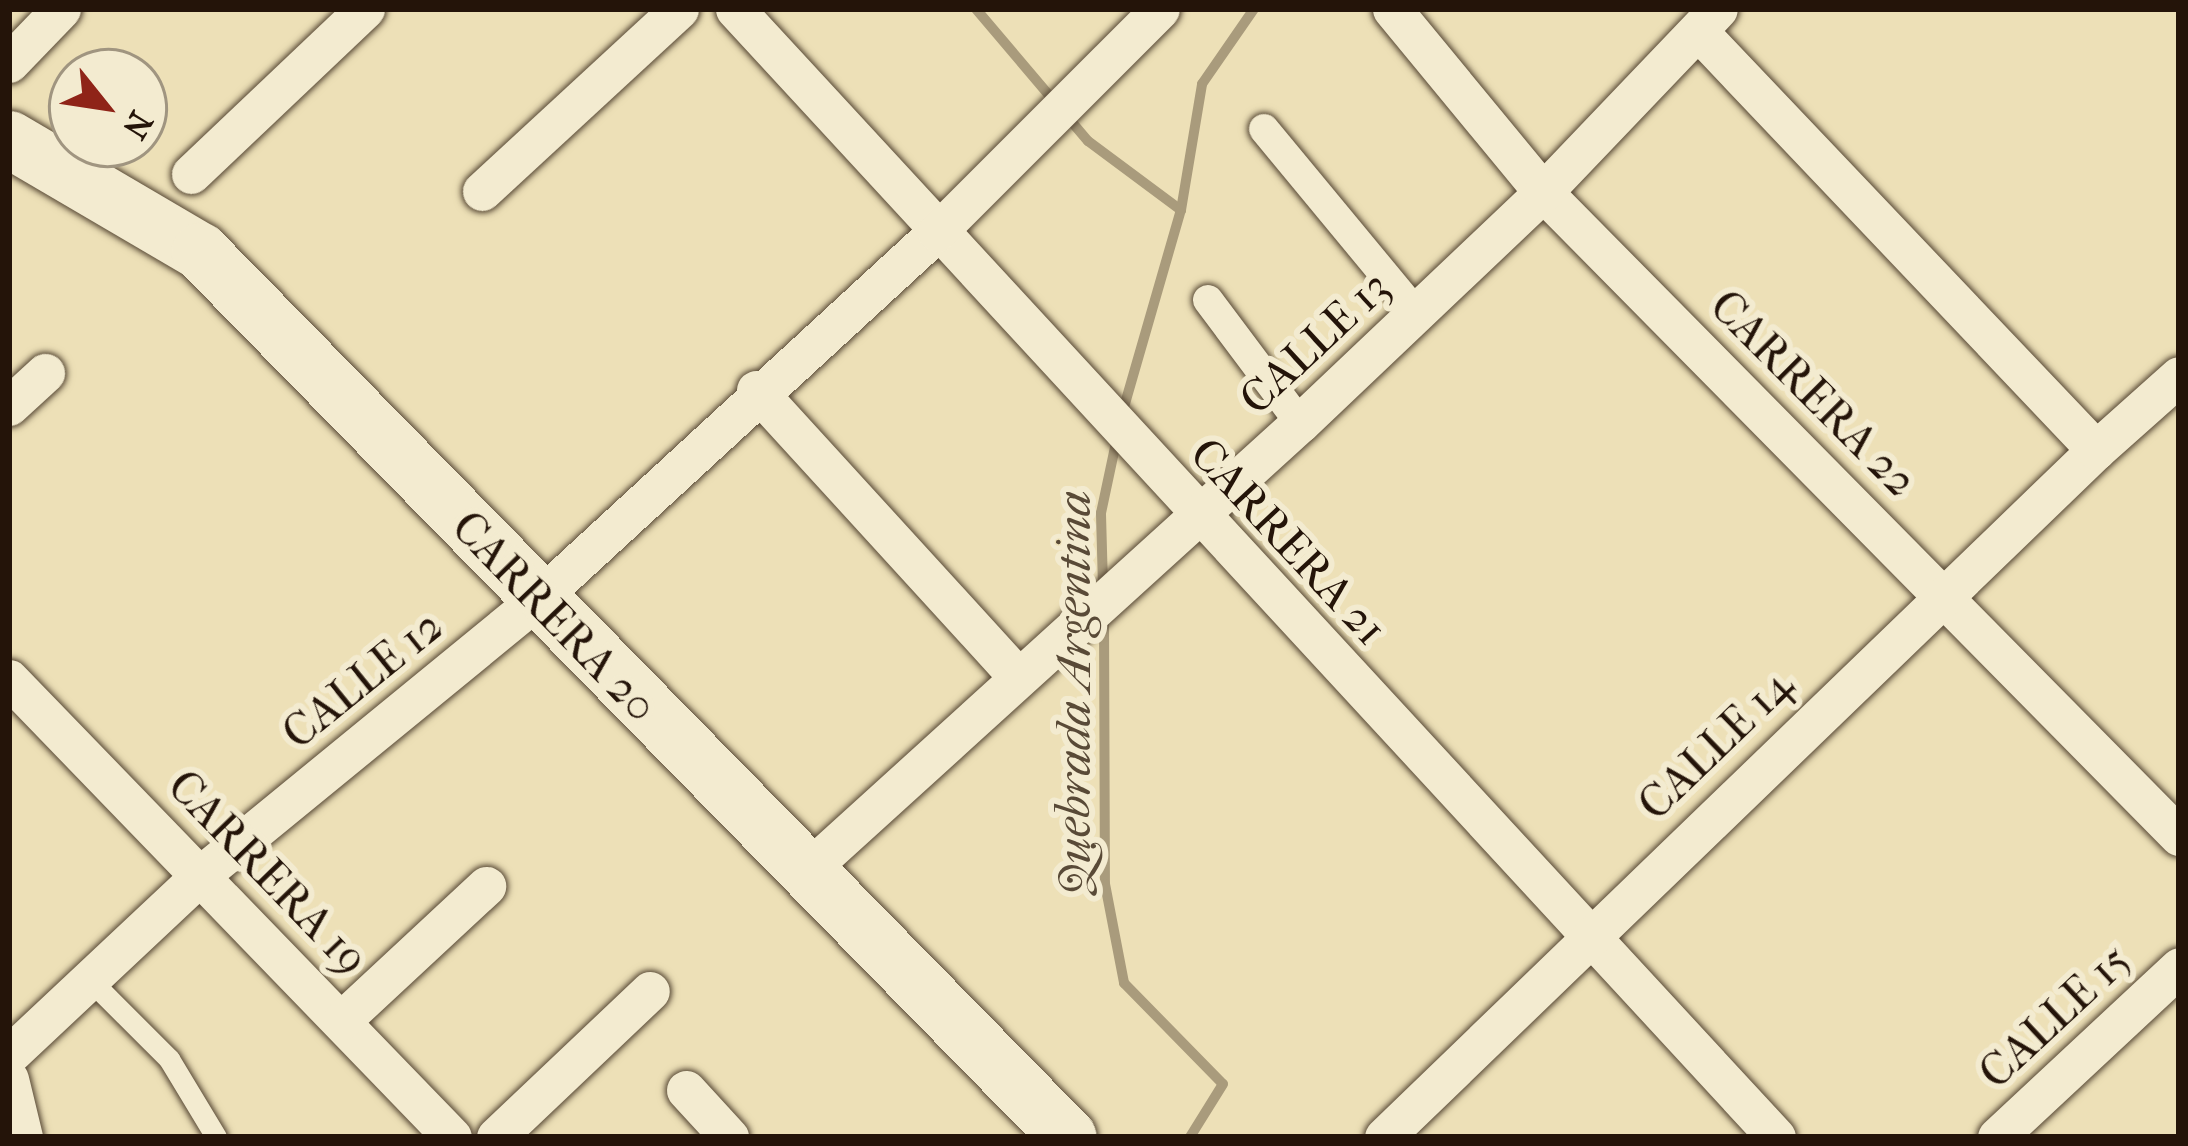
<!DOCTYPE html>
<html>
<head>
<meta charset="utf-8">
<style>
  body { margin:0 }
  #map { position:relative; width:2188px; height:1146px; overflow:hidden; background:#ede0b7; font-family:"IM FELL French Canon",serif }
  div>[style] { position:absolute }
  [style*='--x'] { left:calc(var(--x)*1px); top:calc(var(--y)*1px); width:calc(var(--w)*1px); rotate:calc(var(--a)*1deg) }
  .stream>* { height:10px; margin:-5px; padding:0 5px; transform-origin:5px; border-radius:5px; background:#a99b7c }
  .roads { filter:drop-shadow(0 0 3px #564734) drop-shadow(0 0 3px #564734) }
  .service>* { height:21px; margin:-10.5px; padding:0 10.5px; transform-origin:10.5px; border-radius:10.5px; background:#f3ebd0 }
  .pedestrian>* { height:30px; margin:-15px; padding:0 15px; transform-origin:15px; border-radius:15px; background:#f3ebd0 }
  .minor>* { height:39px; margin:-19.5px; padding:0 19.5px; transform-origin:19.5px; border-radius:19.5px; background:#f3ebd0 }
  .secondary>* { height:57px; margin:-28.5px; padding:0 28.5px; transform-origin:28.5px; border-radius:28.5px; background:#f3ebd0 }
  span { translate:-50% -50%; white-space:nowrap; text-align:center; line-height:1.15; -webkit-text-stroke:12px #f3ebd0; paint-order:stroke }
  .street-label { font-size:45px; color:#241409 }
  .water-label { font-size:48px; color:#594a37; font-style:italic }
  .frame { position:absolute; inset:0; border:12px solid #241409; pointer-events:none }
  .north { position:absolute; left:48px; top:48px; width:120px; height:120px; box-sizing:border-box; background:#f3ebd0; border:3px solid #a09580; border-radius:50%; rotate:120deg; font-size:33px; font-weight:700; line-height:48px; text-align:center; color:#241409 }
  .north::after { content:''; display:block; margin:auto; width:42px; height:54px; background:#8f2418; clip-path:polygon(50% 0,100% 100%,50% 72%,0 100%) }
</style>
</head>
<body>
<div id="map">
  <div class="stream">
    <i style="--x:976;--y:9;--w:173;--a:49.7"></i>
    <i style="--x:1088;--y:141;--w:116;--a:36.6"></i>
    <i style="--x:1122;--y:414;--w:212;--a:-73.9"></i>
    <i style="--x:1181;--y:210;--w:128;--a:-80.5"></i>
    <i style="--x:1202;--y:84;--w:91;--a:-55.3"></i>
    <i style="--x:1103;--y:586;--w:73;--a:-91.6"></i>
    <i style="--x:1101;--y:513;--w:77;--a:-78"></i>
    <i style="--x:1104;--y:616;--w:268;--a:89.8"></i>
    <i style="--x:1105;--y:884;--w:101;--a:79.1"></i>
    <i style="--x:1124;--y:983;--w:141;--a:45.6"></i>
    <i style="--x:1223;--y:1084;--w:62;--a:121.9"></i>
  </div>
  <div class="roads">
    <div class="service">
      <i style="--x:90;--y:980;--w:112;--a:45"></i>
      <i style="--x:169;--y:1059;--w:91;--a:58.9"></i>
    </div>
    <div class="pedestrian">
      <i style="--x:1264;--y:129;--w:239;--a:50.4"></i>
      <i style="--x:1208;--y:300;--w:154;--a:53.2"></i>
    </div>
    <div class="minor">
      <i style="--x:735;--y:9;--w:1535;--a:47.3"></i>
      <i style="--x:1392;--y:9;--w:237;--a:50.5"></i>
      <i style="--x:1543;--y:192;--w:905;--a:45.36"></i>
      <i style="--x:9;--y:63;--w:75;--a:-46.1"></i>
      <i style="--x:191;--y:174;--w:240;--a:-43.5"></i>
      <i style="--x:482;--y:191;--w:268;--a:-42.7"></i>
      <i style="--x:756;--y:390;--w:387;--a:47.6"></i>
      <i style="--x:9;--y:406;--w:49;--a:-42.5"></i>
      <i style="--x:2096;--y:450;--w:111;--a:-41.7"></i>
      <i style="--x:9;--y:679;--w:637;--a:45.95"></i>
      <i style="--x:802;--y:875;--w:673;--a:-42.23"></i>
      <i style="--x:1300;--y:423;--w:335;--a:-43.5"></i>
      <i style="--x:1543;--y:192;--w:253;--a:-46.3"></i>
      <i style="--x:342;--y:1020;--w:197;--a:-42.9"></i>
      <i style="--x:9;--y:1055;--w:266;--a:-43.2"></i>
      <i style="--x:203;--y:873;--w:433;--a:-39.3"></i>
      <i style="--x:538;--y:599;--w:542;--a:-42.61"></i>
      <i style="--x:937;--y:232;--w:315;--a:-45"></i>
      <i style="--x:9;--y:1079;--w:60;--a:76.4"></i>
      <i style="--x:686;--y:1090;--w:64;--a:47.5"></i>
      <i style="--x:496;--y:1137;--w:212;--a:-43.5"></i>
      <i style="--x:1384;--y:1137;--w:989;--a:-43.98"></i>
      <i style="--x:2096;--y:450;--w:578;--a:-133.53"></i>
      <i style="--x:1997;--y:1137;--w:249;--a:-43"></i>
    </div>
    <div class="secondary">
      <i style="--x:9;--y:139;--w:221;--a:30.4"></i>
      <i style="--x:200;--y:251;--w:1240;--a:45.59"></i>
    </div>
  </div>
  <div class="street-label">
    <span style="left:1315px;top:343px;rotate:-43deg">CALLE 13</span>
    <span style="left:1813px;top:394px;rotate:45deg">CARRERA 22</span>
    <span style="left:1288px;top:542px;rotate:47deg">CARRERA 21</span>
    <span style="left:554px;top:617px;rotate:46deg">CARRERA 20</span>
    <span style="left:363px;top:680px;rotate:-39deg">CALLE 12</span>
    <span style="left:1716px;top:745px;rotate:-44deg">CALLE 14</span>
    <span style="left:267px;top:873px;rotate:46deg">CARRERA 19</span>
    <span style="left:2055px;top:1017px;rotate:-43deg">CALLE 15</span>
  </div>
  <div class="water-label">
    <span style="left:1075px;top:693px;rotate:-90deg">Quebrada Argentina</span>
  </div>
  <div class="frame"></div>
  <div class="north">N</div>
</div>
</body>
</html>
